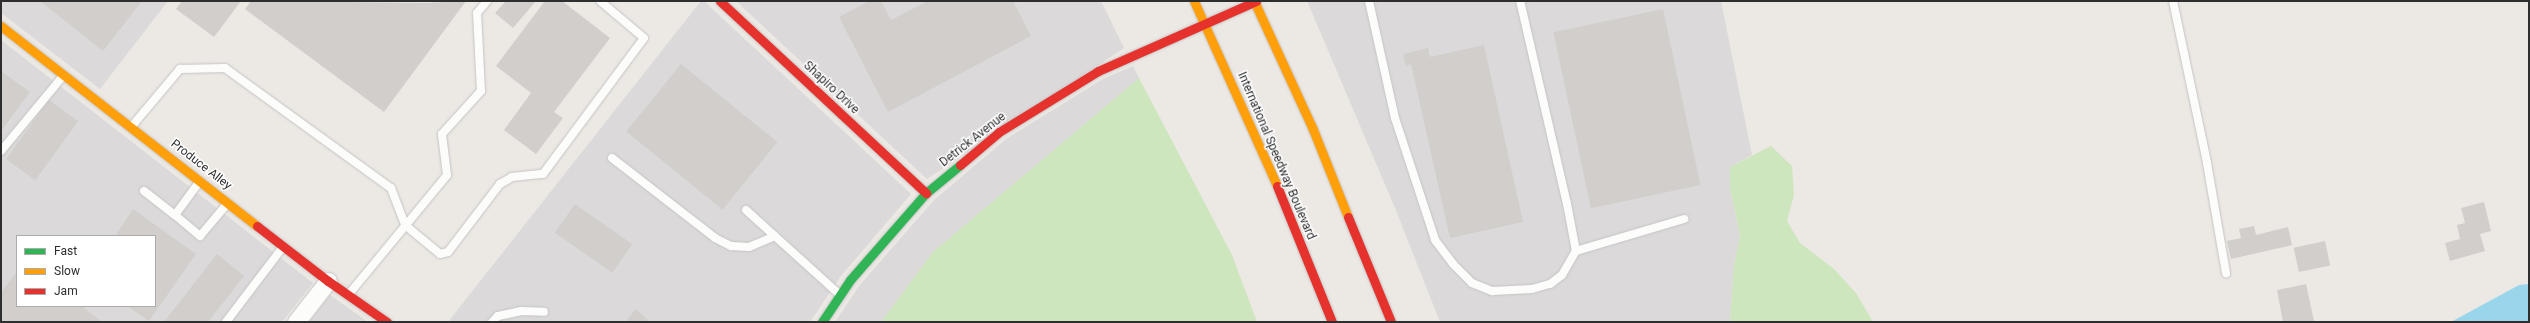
<!DOCTYPE html>
<html>
<head>
<meta charset="utf-8">
<style>
  body { margin:0 }
  #map { position:relative; width:2530px; height:323px; overflow:hidden; background:#ece8e4; font-family:Roboto,sans-serif }
  div>[style] { position:absolute }
  [style*='--x'] { left:calc(var(--x)*1px); top:calc(var(--y)*1px); width:calc(var(--w)*1px); rotate:calc(var(--a)*1deg) }
  .industrial>* { inset:0; background:#dcd9db }
  .green>* { inset:0; background:#cee6be }
  .water>* { inset:0; background:#99d6ec }
  .building>* { inset:0; background:#d1cecb; transform-origin:0 0 }
  .roads { filter:drop-shadow(0 0 1px #c5c4c5) drop-shadow(0 0 1px #c5c4c5) }
  .lane>* { height:8px; margin:-4px; padding:0 4px; transform-origin:4px; border-radius:4px; background:#fcfcfb }
  .street>* { height:17px; margin:-8.5px; padding:0 8.5px; transform-origin:8.5px; border-radius:8.5px; background:#fcfcfb }
  .fast>* { height:9px; margin:-4.5px; padding:0 4.5px; transform-origin:4.5px; border-radius:4.5px; background:#30b455 }
  .slow>* { height:9px; margin:-4.5px; padding:0 4.5px; transform-origin:4.5px; border-radius:4.5px; background:#ff9f0a }
  .jam>* { height:9px; margin:-4.5px; padding:0 4.5px; transform-origin:4.5px; border-radius:4.5px; background:#e5322d }
  span { translate:-50% -50%; white-space:nowrap; text-align:center; line-height:1.15; -webkit-text-stroke:3px #fff; paint-order:stroke }
  .street-label { font-size:12px; color:#2e2e2e }
  .frame { position:absolute; inset:0; border:2px solid #2e2e2e; pointer-events:none }
  .legend { position:absolute; left:16px; top:235px; width:140px; height:72px; box-sizing:border-box; background:#fff; border:1px solid #ababab; margin:0; padding:5px 7px; list-style:none; font-size:12px; color:#2e2e2e }
  .legend li { display:flex; align-items:center; gap:8px; height:20px }
  .legend b { width:20px; border:1px solid #ababab }
</style>
</head>
<body>
<div id="map">
  <div class="industrial">
    <i style="clip-path:polygon(1px 1px,168px 1px,100px 89px,1px 13px)"></i>
    <i style="clip-path:polygon(701px 1px,704px 1px,911px 194px,841px 276px,810px 322px,448px 322px)"></i>
    <i style="clip-path:polygon(736px 1px,1101px 1px,1124px 48px,927px 179px)"></i>
    <i style="clip-path:polygon(1307px 1px,1721px 1px,1752px 155px,1730px 167px,1730px 188px,1740px 235px,1734px 266px,1730px 322px,1440px 322px,1395px 208px)"></i>
    <i style="clip-path:polygon(evenodd,1px 40px,313px 283px,282px 322px,1px 322px,1px 40px,17px 236px,155px 236px,155px 306px,17px 306px,17px 236px)"></i>
    <i style="clip-path:polygon(1133px 66px,1139px 78px,933px 252px,881px 322px,835px 322px,859px 286px,934px 200px,1006px 139px,1103px 79px)"></i>
    <i style="clip-path:polygon(330px 295px,368px 322px,309px 322px)"></i>
  </div>
  <div class="green">
    <i style="clip-path:polygon(1139px 78px,1232px 255px,1257px 322px,881px 322px,933px 252px)"></i>
    <i style="clip-path:polygon(1771px 146px,1792px 166px,1794px 195px,1787px 221px,1800px 243px,1834px 269px,1856px 293px,1873px 322px,1730px 322px,1734px 266px,1740px 235px,1730px 188px,1730px 167px)"></i>
  </div>
  <div class="water">
    <i style="clip-path:polygon(2529px 284px,2529px 322px,2451px 322px,2519px 285px)"></i>
  </div>
  <div class="building">
    <i style="clip-path:polygon(40px 1px,142px 1px,103px 51px)"></i>
    <i style="clip-path:polygon(182px 1px,241px 1px,214px 37px,176px 9px)"></i>
    <i style="clip-path:polygon(251px 1px,426px 3px,466px 1px,384px 112px,245px 9px)"></i>
    <i style="clip-path:polygon(506px 1px,536px 1px,513px 28px,495px 13px)"></i>
    <i style="clip-path:polygon(545px 1px,562px 1px,610px 38px,554px 112px,563px 118px,536px 154px,504px 130px,531px 93px,496px 66px)"></i>
    <i style="clip-path:polygon(869px 1px,881px 1px,891px 20px,928px 1px,1013px 1px,1031px 36px,888px 112px,839px 17px)"></i>
    <i style="left:1663px;top:9px;width:180px;height:112px;rotate:78deg"></i>
    <i style="clip-path:polygon(1484px 45px,1523px 222px,1450px 238px,1411px 64px,1406px 66px,1403px 54px,1428px 48px,1430px 57px)"></i>
    <i style="left:681px;top:64px;width:124px;height:87px;rotate:39deg"></i>
    <i style="clip-path:polygon(1px 71px,30px 92px,1px 131px)"></i>
    <i style="left:49px;top:100px;width:36px;height:73px;rotate:36deg"></i>
    <i style="clip-path:polygon(2484px 202px,2491px 231px,2480px 234px,2485px 251px,2450px 261px,2445px 243px,2460px 239px,2457px 225px,2465px 223px,2461px 208px)"></i>
    <i style="left:575px;top:204px;width:70px;height:35px;rotate:35deg"></i>
    <i style="clip-path:polygon(133px 209px,196px 254px,149px 321px,127px 306px,155px 306px,155px 236px,115px 236px)"></i>
    <i style="clip-path:polygon(2254px 226px,2256px 235px,2288px 227px,2292px 245px,2231px 259px,2227px 241px,2241px 238px,2239px 229px)"></i>
    <i style="left:2325px;top:241px;width:25px;height:32px;rotate:78deg"></i>
    <i style="clip-path:polygon(217px 254px,244px 276px,208px 322px,164px 322px)"></i>
    <i style="clip-path:polygon(17px 272px,17px 306px,82px 306px,102px 322px,1px 322px,1px 292px)"></i>
    <i style="clip-path:polygon(2306px 284px,2314px 321px,2283px 322px,2277px 290px)"></i>
    <i style="clip-path:polygon(636px 309px,650px 322px,625px 322px)"></i>
  </div>
  <div class="roads">
    <div class="lane">
      <i style="--x:1369;--y:1;--w:120;--a:77.5"></i>
      <i style="--x:1395;--y:118;--w:128;--a:71.8"></i>
      <i style="--x:1435;--y:240;--w:30;--a:53"></i>
      <i style="--x:1453;--y:264;--w:27;--a:45"></i>
      <i style="--x:1472;--y:283;--w:22;--a:22"></i>
      <i style="--x:1492;--y:291;--w:40;--a:-2.9"></i>
      <i style="--x:1532;--y:289;--w:19;--a:-16"></i>
      <i style="--x:1550;--y:284;--w:15;--a:-37"></i>
      <i style="--x:1562;--y:275;--w:28;--a:-60"></i>
      <i style="--x:1576;--y:251;--w:48;--a:-100.8"></i>
      <i style="--x:1567;--y:204;--w:208;--a:-103"></i>
      <i style="--x:2173;--y:1;--w:166;--a:78.1"></i>
      <i style="--x:2207;--y:163;--w:112;--a:80.2"></i>
      <i style="--x:132;--y:126;--w:75;--a:-49.9"></i>
      <i style="--x:180;--y:69;--w:45;--a:-1.3"></i>
      <i style="--x:225;--y:68;--w:205;--a:35.9"></i>
      <i style="--x:391;--y:188;--w:40;--a:69"></i>
      <i style="--x:405;--y:225;--w:45;--a:39.6"></i>
      <i style="--x:440;--y:254;--w:8;--a:-14"></i>
      <i style="--x:448;--y:252;--w:86;--a:-52.6"></i>
      <i style="--x:500;--y:184;--w:14;--a:-30"></i>
      <i style="--x:512;--y:177;--w:31;--a:-6"></i>
      <i style="--x:543;--y:174;--w:169;--a:-53.4"></i>
      <i style="--x:644;--y:38;--w:57;--a:-139.9"></i>
      <i style="--x:1;--y:151;--w:97;--a:-50.4"></i>
      <i style="--x:612;--y:158;--w:130;--a:37.8"></i>
      <i style="--x:715;--y:238;--w:18;--a:27"></i>
      <i style="--x:731;--y:246;--w:18;--a:3"></i>
      <i style="--x:749;--y:247;--w:28;--a:-23"></i>
      <i style="--x:144;--y:191;--w:39;--a:38"></i>
      <i style="--x:175;--y:215;--w:42;--a:-53.7"></i>
      <i style="--x:746;--y:210;--w:127;--a:42.1"></i>
      <i style="--x:175;--y:215;--w:33;--a:40"></i>
      <i style="--x:200;--y:236;--w:42;--a:-49.8"></i>
      <i style="--x:1576;--y:251;--w:113;--a:-16.5"></i>
      <i style="--x:349;--y:294;--w:154;--a:-50.5"></i>
      <i style="--x:447;--y:175;--w:41;--a:-97"></i>
      <i style="--x:442;--y:134;--w:58;--a:-47.8"></i>
      <i style="--x:481;--y:91;--w:78;--a:-92.9"></i>
      <i style="--x:477;--y:13;--w:16;--a:-50"></i>
      <i style="--x:226;--y:322;--w:94;--a:-52.8"></i>
      <i style="--x:492;--y:322;--w:8;--a:-45"></i>
      <i style="--x:498;--y:316;--w:24;--a:-12"></i>
      <i style="--x:521;--y:311;--w:23;--a:2"></i>
    </div>
    <div class="street">
      <i style="--x:296;--y:322;--w:52;--a:-52"></i>
    </div>
    <div class="fast">
      <i style="--x:822;--y:322;--w:50;--a:-56.3"></i>
      <i style="--x:850;--y:280;--w:116;--a:-48.9"></i>
      <i style="--x:926;--y:193;--w:44;--a:-39.5"></i>
    </div>
    <div class="slow">
      <i style="--x:1194;--y:1;--w:203;--a:65.8"></i>
      <i style="--x:1254;--y:1;--w:139;--a:65.3"></i>
      <i style="--x:1312;--y:127;--w:97;--a:68.2"></i>
      <i style="--x:1;--y:26;--w:325;--a:38"></i>
    </div>
    <div class="jam">
      <i style="--x:720;--y:1;--w:282;--a:43"></i>
      <i style="--x:960;--y:165;--w:51;--a:-40.2"></i>
      <i style="--x:999;--y:132;--w:116;--a:-31.6"></i>
      <i style="--x:1098;--y:71;--w:173;--a:-23.9"></i>
      <i style="--x:1277;--y:186;--w:147;--a:68"></i>
      <i style="--x:1348;--y:217;--w:113;--a:67.7"></i>
      <i style="--x:257;--y:226;--w:90;--a:37.8"></i>
      <i style="--x:328;--y:281;--w:72;--a:34.8"></i>
    </div>
  </div>
  <div class="street-label">
    <span style="left:831px;top:88px;rotate:43deg">Shapiro Drive</span>
    <span style="left:973px;top:140px;rotate:-38deg">Detrick Avenue</span>
    <span style="left:1276px;top:156px;rotate:67deg">International Speedway Boulevard</span>
    <span style="left:201px;top:165px;rotate:38deg">Produce Alley</span>
  </div>
  <div class="frame"></div>
  <ul class="legend">
  <li><b style="height:5px;background:#30b455"></b>Fast</li>
  <li><b style="height:5px;background:#ff9f0a"></b>Slow</li>
  <li><b style="height:5px;background:#e5322d"></b>Jam</li>
  </ul>
</div>
</body>
</html>
